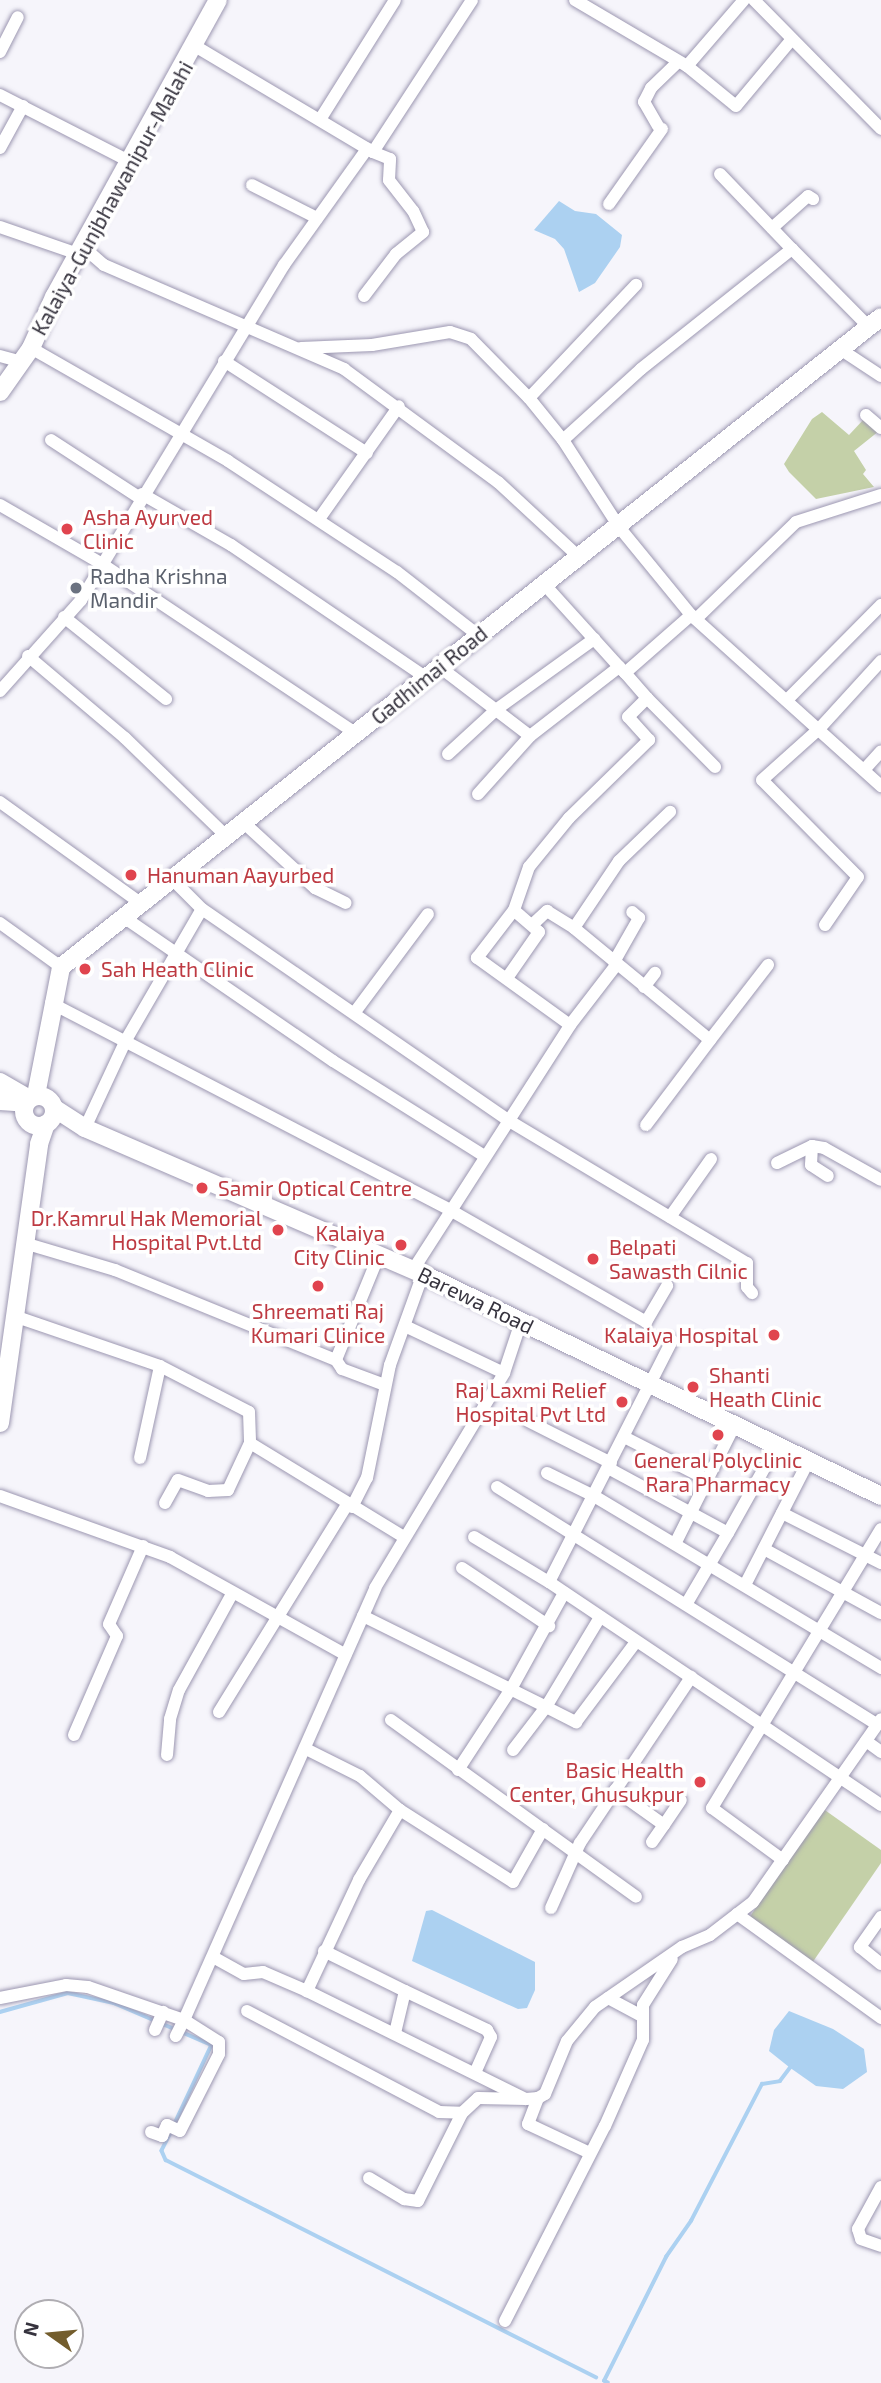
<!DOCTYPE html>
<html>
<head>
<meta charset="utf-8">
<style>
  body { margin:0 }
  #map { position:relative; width:881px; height:2383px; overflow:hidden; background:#f6f5fb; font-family:"Exo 2",sans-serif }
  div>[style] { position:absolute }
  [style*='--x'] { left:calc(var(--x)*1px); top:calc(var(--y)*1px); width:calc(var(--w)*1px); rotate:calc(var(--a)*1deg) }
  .green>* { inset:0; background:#c4d0a8 }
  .water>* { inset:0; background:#acd1f1 }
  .stream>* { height:3.5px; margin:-1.75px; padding:0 1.75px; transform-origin:1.75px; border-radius:1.75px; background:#acd1f1 }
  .roads { filter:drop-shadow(0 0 2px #9c97b1) drop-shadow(0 0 2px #9c97b1) }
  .street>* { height:12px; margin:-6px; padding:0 6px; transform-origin:6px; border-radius:6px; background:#fff }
  .secondary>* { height:18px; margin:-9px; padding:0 9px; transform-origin:9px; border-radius:9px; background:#fff }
  .secondary>.ring { margin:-9px; padding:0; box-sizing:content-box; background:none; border:18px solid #fff; border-radius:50% }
  .dots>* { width:19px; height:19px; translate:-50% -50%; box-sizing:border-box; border:4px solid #fff; border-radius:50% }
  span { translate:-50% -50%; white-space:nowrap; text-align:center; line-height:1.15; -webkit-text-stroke:7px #fff; paint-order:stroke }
  .street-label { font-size:21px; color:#36333e }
  .health-label { font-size:21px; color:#be3a42 }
  .left { translate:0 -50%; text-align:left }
  .right { translate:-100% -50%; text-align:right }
  .worship-label { font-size:21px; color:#5b616d }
  .north { position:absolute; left:14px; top:2299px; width:70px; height:70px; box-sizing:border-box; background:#fff; border:2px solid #afadb2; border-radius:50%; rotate:285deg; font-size:19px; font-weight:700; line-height:28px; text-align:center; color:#36333e }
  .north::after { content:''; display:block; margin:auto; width:24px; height:32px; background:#735d2d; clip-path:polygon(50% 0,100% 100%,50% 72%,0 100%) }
</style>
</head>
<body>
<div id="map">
  <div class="green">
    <i style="clip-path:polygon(822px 412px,849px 435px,864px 419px,879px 431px,854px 451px,866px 470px,863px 474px,874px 487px,816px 499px,789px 472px,784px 464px,812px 419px)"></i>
    <i style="clip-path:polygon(822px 1808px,881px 1850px,881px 1863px,810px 1966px,747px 1921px)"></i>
  </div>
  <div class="water">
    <i style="clip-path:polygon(559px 201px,575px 211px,596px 214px,622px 235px,620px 247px,595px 283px,579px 292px,564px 249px,555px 239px,534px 230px)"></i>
    <i style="clip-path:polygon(432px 1910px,535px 1962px,535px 1990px,527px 2008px,518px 2009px,412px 1961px,426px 1911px)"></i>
    <i style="clip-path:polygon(789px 2011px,833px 2029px,864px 2049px,867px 2072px,843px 2089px,816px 2086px,789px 2067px,769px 2051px,774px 2030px)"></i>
  </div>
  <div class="stream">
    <i style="--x:0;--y:2012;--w:71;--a:-15.6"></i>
    <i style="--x:68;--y:1993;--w:47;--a:12.3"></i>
    <i style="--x:114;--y:2003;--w:107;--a:23.2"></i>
    <i style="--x:212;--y:2045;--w:87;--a:115.1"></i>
    <i style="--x:172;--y:2131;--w:22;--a:117"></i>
    <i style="--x:162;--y:2151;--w:10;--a:66"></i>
    <i style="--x:166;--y:2160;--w:482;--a:26.8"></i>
    <i style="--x:608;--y:2383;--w:4;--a:-153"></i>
    <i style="--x:604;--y:2381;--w:139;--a:-63.4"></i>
    <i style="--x:666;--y:2257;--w:44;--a:-55.2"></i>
    <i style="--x:691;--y:2221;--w:154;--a:-62.6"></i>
    <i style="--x:762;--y:2084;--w:18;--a:-9"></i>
    <i style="--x:780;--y:2081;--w:20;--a:-53"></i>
  </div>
  <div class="roads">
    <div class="street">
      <i style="--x:575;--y:0;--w:130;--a:30.5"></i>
      <i style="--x:687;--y:66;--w:87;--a:-49.2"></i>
      <i style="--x:754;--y:0;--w:181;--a:45.4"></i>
      <i style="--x:195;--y:46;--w:207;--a:30.8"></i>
      <i style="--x:373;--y:152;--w:181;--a:-56.9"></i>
      <i style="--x:0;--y:52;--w:39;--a:-63"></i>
      <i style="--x:687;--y:66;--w:63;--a:39.2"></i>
      <i style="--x:736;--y:106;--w:87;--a:-50.1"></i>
      <i style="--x:0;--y:95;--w:145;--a:27.1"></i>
      <i style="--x:321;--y:118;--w:139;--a:-57.9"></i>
      <i style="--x:658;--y:126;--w:28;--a:-120"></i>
      <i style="--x:644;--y:102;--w:16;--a:-63"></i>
      <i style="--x:651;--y:88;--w:37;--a:-44"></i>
      <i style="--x:0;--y:148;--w:48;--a:-61.3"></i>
      <i style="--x:720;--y:174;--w:104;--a:46.2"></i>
      <i style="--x:252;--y:185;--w:73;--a:26.9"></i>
      <i style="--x:609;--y:204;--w:92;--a:-54.8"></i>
      <i style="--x:0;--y:227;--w:83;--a:19.1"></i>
      <i style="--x:772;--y:228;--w:48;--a:-41.6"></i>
      <i style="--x:808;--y:196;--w:6;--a:31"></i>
      <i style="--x:82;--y:246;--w:29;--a:41"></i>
      <i style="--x:104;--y:265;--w:262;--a:23.4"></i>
      <i style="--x:344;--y:369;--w:191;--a:36.3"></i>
      <i style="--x:498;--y:482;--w:109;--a:42.8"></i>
      <i style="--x:364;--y:296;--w:53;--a:-52.7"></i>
      <i style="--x:396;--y:254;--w:35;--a:-39"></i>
      <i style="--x:423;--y:232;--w:23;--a:-115"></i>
      <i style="--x:413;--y:211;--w:39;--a:-128"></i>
      <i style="--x:389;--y:180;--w:21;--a:-87"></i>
      <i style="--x:390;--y:159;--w:18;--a:-158"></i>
      <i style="--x:31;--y:348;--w:227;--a:29.8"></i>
      <i style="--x:228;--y:461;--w:202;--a:33.3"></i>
      <i style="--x:397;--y:572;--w:103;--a:37.9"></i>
      <i style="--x:301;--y:348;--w:71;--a:-2.4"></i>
      <i style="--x:372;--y:345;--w:79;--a:-9.5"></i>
      <i style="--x:450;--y:332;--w:22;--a:18"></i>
      <i style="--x:471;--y:339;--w:83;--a:45.5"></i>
      <i style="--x:529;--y:398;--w:54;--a:51"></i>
      <i style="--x:563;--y:440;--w:103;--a:57.2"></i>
      <i style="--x:619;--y:527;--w:114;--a:50.7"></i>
      <i style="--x:691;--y:615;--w:256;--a:42"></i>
      <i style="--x:840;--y:349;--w:49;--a:33.4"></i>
      <i style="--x:0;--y:356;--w:23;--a:15"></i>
      <i style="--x:224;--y:361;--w:170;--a:32.8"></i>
      <i style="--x:529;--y:398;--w:156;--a:-46.6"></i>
      <i style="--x:866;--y:415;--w:20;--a:41"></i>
      <i style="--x:51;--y:440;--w:106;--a:33.1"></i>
      <i style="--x:563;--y:440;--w:105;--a:-42.3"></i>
      <i style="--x:641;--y:369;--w:193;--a:-38.5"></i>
      <i style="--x:792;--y:249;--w:110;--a:45.4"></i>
      <i style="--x:142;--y:494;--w:103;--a:29.8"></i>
      <i style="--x:231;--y:545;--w:237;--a:34.2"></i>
      <i style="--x:0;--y:505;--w:118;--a:30"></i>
      <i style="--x:102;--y:564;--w:304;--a:33.7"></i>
      <i style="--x:319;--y:519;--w:138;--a:-54.7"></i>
      <i style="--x:545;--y:585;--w:116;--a:47.8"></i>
      <i style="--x:64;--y:617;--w:131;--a:38.8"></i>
      <i style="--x:696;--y:619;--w:139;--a:-44.1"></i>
      <i style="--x:796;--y:522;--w:89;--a:-17.6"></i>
      <i style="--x:28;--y:656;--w:127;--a:40.2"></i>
      <i style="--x:125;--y:738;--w:141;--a:44.1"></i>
      <i style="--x:441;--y:668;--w:112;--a:37.4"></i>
      <i style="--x:530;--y:736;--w:113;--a:-37.8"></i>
      <i style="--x:0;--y:691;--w:122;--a:-48.3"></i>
      <i style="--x:81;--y:600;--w:392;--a:-58.8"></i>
      <i style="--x:284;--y:265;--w:143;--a:-54.4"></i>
      <i style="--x:647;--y:698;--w:97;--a:45.4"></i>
      <i style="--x:787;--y:700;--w:134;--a:-45.3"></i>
      <i style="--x:448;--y:754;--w:67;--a:-42.6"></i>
      <i style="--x:497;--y:709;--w:120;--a:-35.8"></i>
      <i style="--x:864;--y:770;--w:25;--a:-48"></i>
      <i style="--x:478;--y:794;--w:78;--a:-48.1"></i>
      <i style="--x:0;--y:802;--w:171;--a:35.7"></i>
      <i style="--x:243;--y:822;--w:98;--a:42.5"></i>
      <i style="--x:315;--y:888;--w:34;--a:26"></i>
      <i style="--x:172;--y:879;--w:42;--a:45"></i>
      <i style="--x:202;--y:909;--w:369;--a:34.6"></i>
      <i style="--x:506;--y:1119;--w:281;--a:30.9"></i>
      <i style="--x:747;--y:1263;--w:24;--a:90"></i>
      <i style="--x:747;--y:1287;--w:8;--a:50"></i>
      <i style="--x:122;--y:916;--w:256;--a:34.5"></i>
      <i style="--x:333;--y:1061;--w:177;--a:32.1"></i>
      <i style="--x:0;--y:923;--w:75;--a:35.8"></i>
      <i style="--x:532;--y:925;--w:21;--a:-43"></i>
      <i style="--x:547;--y:911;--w:32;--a:32"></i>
      <i style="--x:574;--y:928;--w:81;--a:-56.1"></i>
      <i style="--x:619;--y:861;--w:71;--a:-43.9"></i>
      <i style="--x:825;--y:925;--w:58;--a:-55.5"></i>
      <i style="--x:858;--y:877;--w:136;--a:-134.7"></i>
      <i style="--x:762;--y:780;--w:76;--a:-41.8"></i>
      <i style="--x:819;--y:729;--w:92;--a:-47.6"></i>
      <i style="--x:574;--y:928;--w:176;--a:39.5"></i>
      <i style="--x:710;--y:1040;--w:95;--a:-52.3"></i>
      <i style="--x:614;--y:962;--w:51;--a:-60.4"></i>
      <i style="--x:639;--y:918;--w:9;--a:-139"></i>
      <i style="--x:507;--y:978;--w:56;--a:-55.2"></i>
      <i style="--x:539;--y:932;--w:33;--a:-139"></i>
      <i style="--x:514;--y:910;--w:46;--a:-70.8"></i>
      <i style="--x:529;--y:867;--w:63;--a:-50.8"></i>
      <i style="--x:569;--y:818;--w:112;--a:-44.3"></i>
      <i style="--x:649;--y:740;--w:31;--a:-132"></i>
      <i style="--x:628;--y:717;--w:27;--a:-45"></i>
      <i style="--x:647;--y:698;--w:33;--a:-131"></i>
      <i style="--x:625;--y:673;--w:88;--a:-41.3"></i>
      <i style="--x:644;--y:987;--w:18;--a:-52"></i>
      <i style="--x:51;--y:1003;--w:449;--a:27.4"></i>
      <i style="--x:450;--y:1210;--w:226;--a:29.7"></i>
      <i style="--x:646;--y:1322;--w:42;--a:-59.7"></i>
      <i style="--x:355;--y:1012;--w:122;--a:-53.3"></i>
      <i style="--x:570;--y:1025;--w:77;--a:-52.4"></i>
      <i style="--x:646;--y:1125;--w:106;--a:-53"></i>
      <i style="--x:85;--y:1128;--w:97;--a:-65"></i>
      <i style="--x:126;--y:1040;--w:151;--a:-59.9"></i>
      <i style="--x:812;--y:1146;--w:19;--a:93"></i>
      <i style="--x:811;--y:1165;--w:20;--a:33"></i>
      <i style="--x:777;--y:1163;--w:39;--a:-26"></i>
      <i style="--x:812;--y:1146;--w:12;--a:9"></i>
      <i style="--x:824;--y:1148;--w:65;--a:29.3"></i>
      <i style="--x:670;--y:1217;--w:71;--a:-54.7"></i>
      <i style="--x:24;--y:1243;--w:95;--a:16.5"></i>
      <i style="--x:115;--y:1270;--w:239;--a:22.2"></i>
      <i style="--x:379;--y:1255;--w:113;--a:112.3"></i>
      <i style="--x:336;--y:1360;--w:11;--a:56"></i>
      <i style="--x:342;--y:1369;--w:46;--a:20.4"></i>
      <i style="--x:413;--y:1270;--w:291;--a:-57.3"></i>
      <i style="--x:570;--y:1025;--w:115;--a:-144.2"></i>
      <i style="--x:477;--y:958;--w:61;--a:-52.4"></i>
      <i style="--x:14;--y:1316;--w:154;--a:18.9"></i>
      <i style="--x:160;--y:1366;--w:100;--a:27.3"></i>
      <i style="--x:249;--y:1412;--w:31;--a:88"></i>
      <i style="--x:250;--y:1443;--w:180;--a:31.4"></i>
      <i style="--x:407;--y:1327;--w:107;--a:25.4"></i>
      <i style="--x:528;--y:1421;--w:93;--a:26.8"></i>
      <i style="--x:626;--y:1438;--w:92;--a:27.1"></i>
      <i style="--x:140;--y:1458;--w:94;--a:-77.7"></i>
      <i style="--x:608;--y:1468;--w:136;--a:28.4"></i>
      <i style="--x:728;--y:1533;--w:81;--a:120.4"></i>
      <i style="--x:547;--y:1473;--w:52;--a:26.1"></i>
      <i style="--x:594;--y:1496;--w:335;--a:30.9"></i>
      <i style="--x:497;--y:1487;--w:448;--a:32"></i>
      <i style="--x:0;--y:1496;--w:181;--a:19.7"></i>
      <i style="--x:170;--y:1557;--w:201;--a:29.1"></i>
      <i style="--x:165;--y:1503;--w:26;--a:-61"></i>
      <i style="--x:178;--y:1480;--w:32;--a:20"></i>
      <i style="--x:208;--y:1491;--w:20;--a:-3"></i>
      <i style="--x:228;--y:1490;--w:52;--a:-64.9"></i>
      <i style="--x:352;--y:1507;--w:33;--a:-63"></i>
      <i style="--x:367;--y:1478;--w:115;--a:-78.5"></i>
      <i style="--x:390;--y:1365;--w:97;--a:-70.1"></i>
      <i style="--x:782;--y:1513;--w:111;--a:26.8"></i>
      <i style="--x:728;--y:1533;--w:98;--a:-60.8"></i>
      <i style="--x:474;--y:1537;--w:87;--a:31"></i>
      <i style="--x:549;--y:1582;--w:400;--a:33.9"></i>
      <i style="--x:675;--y:1544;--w:132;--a:-63.4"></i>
      <i style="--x:764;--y:1549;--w:133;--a:28.7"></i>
      <i style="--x:462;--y:1568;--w:105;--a:33.7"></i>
      <i style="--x:549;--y:1582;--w:271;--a:-63"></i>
      <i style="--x:745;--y:1585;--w:138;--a:-62.9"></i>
      <i style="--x:363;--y:1616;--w:204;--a:26.4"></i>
      <i style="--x:546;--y:1707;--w:105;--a:-59"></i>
      <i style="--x:219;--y:1712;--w:243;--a:-58.3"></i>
      <i style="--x:391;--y:1720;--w:302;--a:35.8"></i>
      <i style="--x:74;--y:1735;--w:108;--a:-66.5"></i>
      <i style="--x:117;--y:1636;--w:14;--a:-124"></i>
      <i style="--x:109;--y:1624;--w:85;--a:-66.4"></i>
      <i style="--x:866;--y:1741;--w:19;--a:36"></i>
      <i style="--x:306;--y:1749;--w:60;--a:26.6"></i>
      <i style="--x:360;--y:1776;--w:52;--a:40.4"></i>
      <i style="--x:400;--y:1810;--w:134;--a:32.5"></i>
      <i style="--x:513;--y:1882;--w:61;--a:-60.5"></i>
      <i style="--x:513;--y:1750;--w:54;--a:-52.5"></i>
      <i style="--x:546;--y:1707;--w:34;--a:27"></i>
      <i style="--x:576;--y:1722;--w:99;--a:-53.2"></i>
      <i style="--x:167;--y:1755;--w:36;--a:-85"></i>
      <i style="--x:170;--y:1719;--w:30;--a:-73"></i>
      <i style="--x:179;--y:1690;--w:110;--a:-61.1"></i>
      <i style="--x:458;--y:1770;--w:97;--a:-56.8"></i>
      <i style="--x:511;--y:1689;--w:110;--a:-61.1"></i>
      <i style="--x:615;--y:1790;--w:60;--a:35.5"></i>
      <i style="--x:664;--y:1825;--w:30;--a:-56"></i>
      <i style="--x:400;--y:1810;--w:81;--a:120.4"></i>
      <i style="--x:359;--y:1880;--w:123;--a:115.1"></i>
      <i style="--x:307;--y:1991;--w:244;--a:26.3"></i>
      <i style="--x:526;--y:2099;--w:12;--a:-5"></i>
      <i style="--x:538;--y:2098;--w:8;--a:-30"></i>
      <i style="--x:545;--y:2094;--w:57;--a:-67.5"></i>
      <i style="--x:567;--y:2041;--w:44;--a:-50.5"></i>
      <i style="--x:595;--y:2007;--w:106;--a:-34.6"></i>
      <i style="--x:682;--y:1947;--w:30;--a:-23"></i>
      <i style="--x:710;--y:1935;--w:54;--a:-37.5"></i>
      <i style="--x:753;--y:1902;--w:223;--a:-55"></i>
      <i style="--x:652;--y:1842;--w:21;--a:-55"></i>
      <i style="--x:783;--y:1860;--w:88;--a:-143.8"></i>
      <i style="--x:712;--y:1808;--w:326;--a:-58.8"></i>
      <i style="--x:551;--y:1908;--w:71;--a:-66"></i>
      <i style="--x:580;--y:1843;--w:200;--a:-56.2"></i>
      <i style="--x:737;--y:1914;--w:178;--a:35.8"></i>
      <i style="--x:881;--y:1917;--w:37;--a:125"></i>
      <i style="--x:860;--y:1947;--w:27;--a:39"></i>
      <i style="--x:324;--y:1951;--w:90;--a:26.3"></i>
      <i style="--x:405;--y:1991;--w:43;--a:103.4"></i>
      <i style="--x:213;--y:1957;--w:35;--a:29"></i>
      <i style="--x:244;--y:1974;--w:19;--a:-6"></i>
      <i style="--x:263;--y:1972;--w:48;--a:23.4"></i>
      <i style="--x:405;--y:1991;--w:91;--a:25.4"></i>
      <i style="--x:487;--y:2030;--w:8;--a:60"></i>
      <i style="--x:491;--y:2037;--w:39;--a:114"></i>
      <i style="--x:0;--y:1998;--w:67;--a:-11.1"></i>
      <i style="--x:66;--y:1985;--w:22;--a:5"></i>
      <i style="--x:88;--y:1987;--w:102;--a:19"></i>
      <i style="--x:184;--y:2020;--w:472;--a:-66.1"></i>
      <i style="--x:375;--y:1588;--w:251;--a:-59"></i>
      <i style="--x:504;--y:1373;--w:54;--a:-71.6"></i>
      <i style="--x:608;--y:1998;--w:38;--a:28"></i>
      <i style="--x:247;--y:2011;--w:217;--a:27.7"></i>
      <i style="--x:439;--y:2112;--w:23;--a:2"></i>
      <i style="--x:462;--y:2113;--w:22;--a:-43"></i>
      <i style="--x:478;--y:2098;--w:48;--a:1.2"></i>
      <i style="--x:155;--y:2030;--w:20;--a:-66"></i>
      <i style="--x:538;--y:2098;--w:28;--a:111"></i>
      <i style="--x:528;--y:2124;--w:68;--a:25.1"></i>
      <i style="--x:151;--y:2132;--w:12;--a:20"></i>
      <i style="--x:162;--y:2136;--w:12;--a:-66"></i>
      <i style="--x:167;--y:2125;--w:14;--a:25"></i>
      <i style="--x:180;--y:2131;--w:86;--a:-63.1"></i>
      <i style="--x:219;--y:2054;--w:12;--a:-90"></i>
      <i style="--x:219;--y:2042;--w:41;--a:-147.8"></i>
      <i style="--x:184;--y:2020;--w:18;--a:117"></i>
      <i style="--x:369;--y:2178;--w:41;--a:31"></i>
      <i style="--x:404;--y:2199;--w:14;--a:8"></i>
      <i style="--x:418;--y:2201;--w:98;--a:-63.4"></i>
      <i style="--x:881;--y:2187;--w:48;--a:118.7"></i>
      <i style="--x:858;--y:2229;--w:10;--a:73"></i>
      <i style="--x:861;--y:2239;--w:21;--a:19"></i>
      <i style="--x:505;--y:2321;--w:219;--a:-62.9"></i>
      <i style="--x:605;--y:2126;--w:94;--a:-66.2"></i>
      <i style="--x:643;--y:2040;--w:35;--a:-90"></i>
      <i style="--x:643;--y:2005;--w:54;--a:-57.8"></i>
    </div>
    <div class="secondary">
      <i style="--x:0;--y:392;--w:54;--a:-54.8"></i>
      <i style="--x:31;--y:348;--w:56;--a:-65.7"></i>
      <i style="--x:54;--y:297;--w:339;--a:-61.1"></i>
      <i style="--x:0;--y:1082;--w:34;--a:30"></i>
      <i style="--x:36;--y:1095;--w:130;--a:-78.9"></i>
      <i style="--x:61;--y:967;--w:1046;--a:-38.4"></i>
      <i class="ring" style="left:24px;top:1096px;width:12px;height:12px"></i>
      <i style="--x:0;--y:1101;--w:26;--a:4"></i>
      <i style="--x:54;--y:1108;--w:37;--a:33"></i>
      <i style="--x:85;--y:1128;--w:368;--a:23.4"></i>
      <i style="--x:423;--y:1274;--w:509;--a:25.86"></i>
      <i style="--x:0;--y:1423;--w:282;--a:-82"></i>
      <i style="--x:39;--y:1144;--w:21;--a:-71"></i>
    </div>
  </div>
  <div class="dots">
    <i style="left:67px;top:529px;background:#e0444e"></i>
    <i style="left:76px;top:588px;background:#6b7280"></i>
    <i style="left:131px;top:875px;background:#e0444e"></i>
    <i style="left:85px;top:969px;background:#e0444e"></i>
    <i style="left:202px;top:1188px;background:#e0444e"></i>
    <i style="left:278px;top:1230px;background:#e0444e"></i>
    <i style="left:401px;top:1245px;background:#e0444e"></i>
    <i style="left:593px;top:1259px;background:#e0444e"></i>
    <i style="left:318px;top:1286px;background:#e0444e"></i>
    <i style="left:774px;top:1335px;background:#e0444e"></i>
    <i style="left:693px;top:1387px;background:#e0444e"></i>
    <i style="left:622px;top:1402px;background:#e0444e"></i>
    <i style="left:718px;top:1435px;background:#e0444e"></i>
    <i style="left:700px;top:1782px;background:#e0444e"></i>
  </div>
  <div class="street-label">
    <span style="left:112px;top:198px;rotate:-61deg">Kalaiya-Gunjbhawanipur-Malahi</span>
    <span style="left:429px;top:675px;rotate:-39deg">Gadhimai Road</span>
    <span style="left:476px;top:1300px;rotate:26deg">Barewa Road</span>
  </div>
  <div class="health-label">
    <span class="left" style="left:83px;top:529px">Asha Ayurved<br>Clinic</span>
    <span class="left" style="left:147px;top:875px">Hanuman Aayurbed</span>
    <span class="left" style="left:101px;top:969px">Sah Heath Clinic</span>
    <span class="left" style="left:218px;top:1188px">Samir Optical Centre</span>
    <span class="right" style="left:262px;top:1230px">Dr.Kamrul Hak Memorial<br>Hospital Pvt.Ltd</span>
    <span class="right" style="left:385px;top:1245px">Kalaiya<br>City Clinic</span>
    <span class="left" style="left:609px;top:1259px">Belpati<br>Sawasth Cilnic</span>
    <span style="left:318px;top:1323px">Shreemati Raj<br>Kumari Clinice</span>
    <span class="right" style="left:758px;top:1335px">Kalaiya Hospital</span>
    <span class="left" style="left:709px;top:1387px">Shanti<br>Heath Clinic</span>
    <span class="right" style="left:606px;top:1402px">Raj Laxmi Relief<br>Hospital Pvt Ltd</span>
    <span style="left:718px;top:1472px">General Polyclinic<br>Rara Pharmacy</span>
    <span class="right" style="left:684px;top:1782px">Basic Health<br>Center, Ghusukpur</span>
  </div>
  <div class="worship-label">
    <span class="left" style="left:90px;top:588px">Radha Krishna<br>Mandir</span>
  </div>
  <div class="north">N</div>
</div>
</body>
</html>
